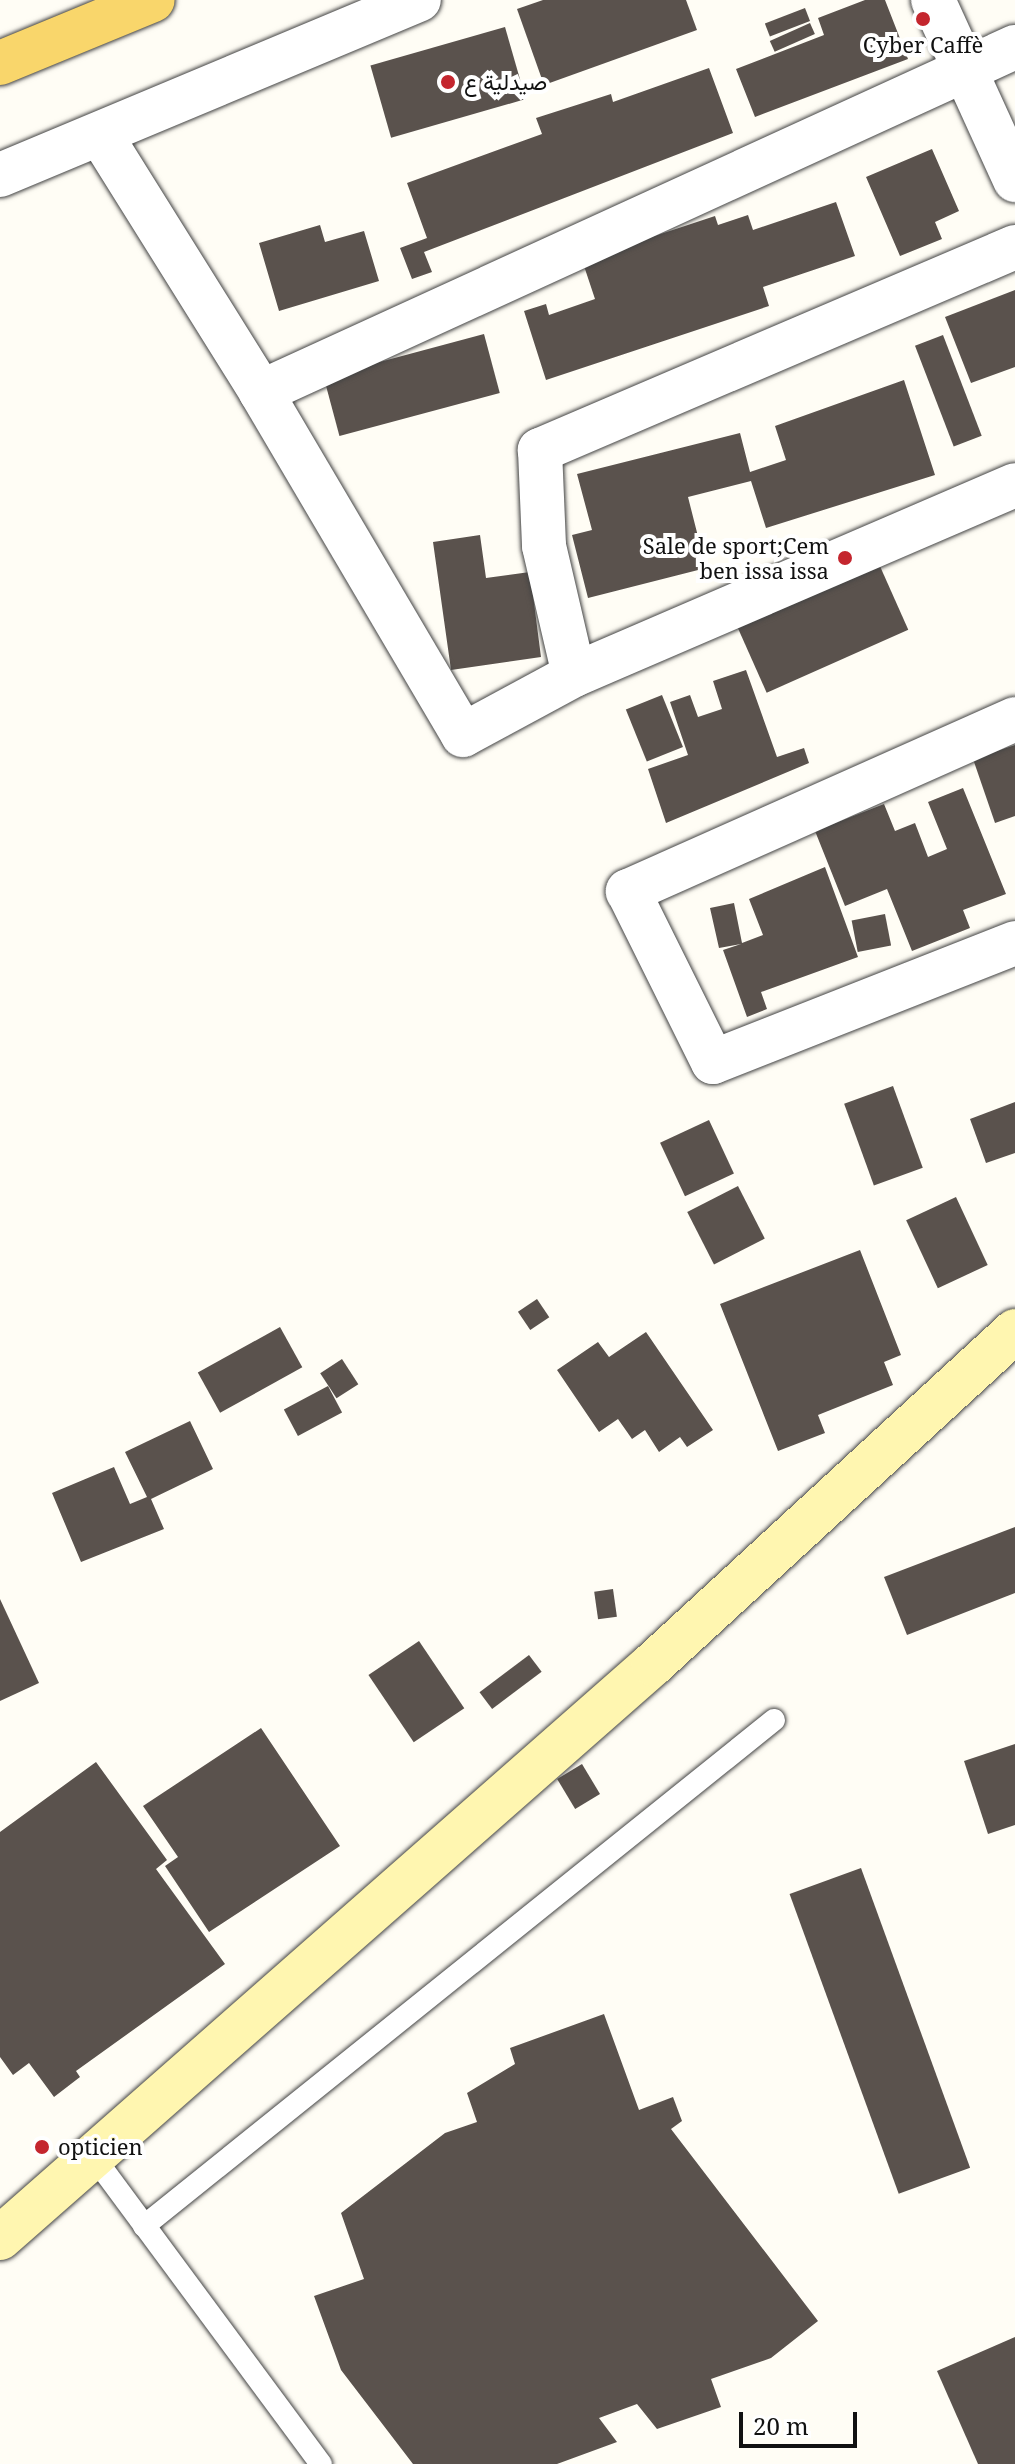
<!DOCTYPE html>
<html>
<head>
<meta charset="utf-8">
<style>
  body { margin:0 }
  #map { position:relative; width:1015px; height:2464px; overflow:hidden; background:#fffdf5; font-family:"Noto Serif",Vazirmatn,serif }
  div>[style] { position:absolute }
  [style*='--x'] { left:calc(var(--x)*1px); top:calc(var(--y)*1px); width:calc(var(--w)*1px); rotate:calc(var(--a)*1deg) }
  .building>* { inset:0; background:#5a524d; transform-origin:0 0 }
  .roads { filter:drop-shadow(0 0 2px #444) drop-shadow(0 0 2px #444) }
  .lane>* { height:22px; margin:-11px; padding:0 11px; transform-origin:11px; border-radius:11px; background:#fff }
  .street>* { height:44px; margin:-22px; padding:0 22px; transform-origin:22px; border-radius:22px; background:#fff }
  .secondary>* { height:44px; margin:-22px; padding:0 22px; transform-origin:22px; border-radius:22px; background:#fff6b0 }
  .primary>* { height:44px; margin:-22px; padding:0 22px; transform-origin:22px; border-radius:22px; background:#f9d66b }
  .dots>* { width:22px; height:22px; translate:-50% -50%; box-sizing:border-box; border:4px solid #fff; border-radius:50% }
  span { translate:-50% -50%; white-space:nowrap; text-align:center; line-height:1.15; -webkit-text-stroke:8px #fff; paint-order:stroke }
  .poi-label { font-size:22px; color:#111 }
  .left { translate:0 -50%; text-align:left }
  .right { translate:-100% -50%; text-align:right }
  .scale { position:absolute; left:739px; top:2412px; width:118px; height:36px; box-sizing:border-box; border:4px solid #111; border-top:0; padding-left:10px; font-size:24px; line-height:28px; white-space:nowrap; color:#111; -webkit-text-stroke:6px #fff; paint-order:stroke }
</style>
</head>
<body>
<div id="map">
  <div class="building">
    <i style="clip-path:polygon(543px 0,686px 0,697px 30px,544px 85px,517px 9px)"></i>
    <i style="clip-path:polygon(865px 0,885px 0,908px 59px,755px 117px,736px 69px,824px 35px,818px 18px)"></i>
    <i style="left:805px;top:8px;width:14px;height:43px;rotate:69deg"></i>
    <i style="left:810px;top:23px;width:12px;height:44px;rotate:66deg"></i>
    <i style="left:505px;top:27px;width:75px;height:140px;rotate:74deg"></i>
    <i style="clip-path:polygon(709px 68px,733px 133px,424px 252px,432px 272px,412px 279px,400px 248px,427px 238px,407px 183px,542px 134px,536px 118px,611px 94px,613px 102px)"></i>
    <i style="clip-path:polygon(932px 149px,959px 211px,935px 222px,942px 239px,900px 256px,866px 177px)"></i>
    <i style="clip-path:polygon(836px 202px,855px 256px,763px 287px,769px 306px,546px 380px,524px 311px,546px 304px,549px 315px,595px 299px,582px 260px,715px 216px,718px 225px,748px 215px,753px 230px)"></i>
    <i style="clip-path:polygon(320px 225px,325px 242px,364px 231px,379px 281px,279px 311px,259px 243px)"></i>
    <i style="clip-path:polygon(1015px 290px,1015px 367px,971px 383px,945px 317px)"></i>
    <i style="left:484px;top:334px;width:61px;height:166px;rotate:75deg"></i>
    <i style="left:943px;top:335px;width:108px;height:30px;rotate:69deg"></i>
    <i style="clip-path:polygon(904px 380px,935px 475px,766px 528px,751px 481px,688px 497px,706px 568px,588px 598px,572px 535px,592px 530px,577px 474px,740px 433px,750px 472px,786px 460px,775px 426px)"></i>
    <i style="clip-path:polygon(480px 535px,486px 578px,530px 572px,541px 657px,451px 670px,433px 542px)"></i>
    <i style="left:879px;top:564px;width:72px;height:155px;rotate:66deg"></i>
    <i style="clip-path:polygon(746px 670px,777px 757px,804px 748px,809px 763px,666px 823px,648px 769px,688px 755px,670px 702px,690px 695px,698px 717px,722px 709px,713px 681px)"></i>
    <i style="left:662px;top:695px;width:56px;height:39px;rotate:68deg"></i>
    <i style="clip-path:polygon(1015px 745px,1015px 816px,995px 823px,973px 759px)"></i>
    <i style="clip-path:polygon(963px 788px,1006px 894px,963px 910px,970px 928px,912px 951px,887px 889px,845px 906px,815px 831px,884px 804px,895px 831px,915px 823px,928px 857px,947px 849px,928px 802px)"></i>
    <i style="clip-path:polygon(825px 867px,858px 957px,761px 992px,767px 1009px,747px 1017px,723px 950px,741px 944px,719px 948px,710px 908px,734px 903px,742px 943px,763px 935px,749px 899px)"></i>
    <i style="left:885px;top:914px;width:32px;height:34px;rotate:79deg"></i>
    <i style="left:893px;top:1086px;width:87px;height:52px;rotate:70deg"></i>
    <i style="clip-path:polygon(1015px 1102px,1015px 1153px,986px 1163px,970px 1119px)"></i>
    <i style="left:709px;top:1120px;width:59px;height:54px;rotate:65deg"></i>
    <i style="left:738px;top:1186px;width:59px;height:57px;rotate:63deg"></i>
    <i style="left:956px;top:1197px;width:75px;height:55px;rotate:65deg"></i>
    <i style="clip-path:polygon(860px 1250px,901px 1355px,884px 1362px,893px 1385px,818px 1415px,825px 1433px,778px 1451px,720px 1304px)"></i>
    <i style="left:537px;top:1299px;width:22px;height:23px;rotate:56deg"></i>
    <i style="left:280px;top:1327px;width:46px;height:94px;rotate:61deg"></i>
    <i style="clip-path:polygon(646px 1332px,713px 1430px,687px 1447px,680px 1437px,659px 1452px,645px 1430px,632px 1439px,618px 1419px,599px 1432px,557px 1370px,598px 1342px,609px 1357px)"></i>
    <i style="left:342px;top:1359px;width:30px;height:26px;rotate:57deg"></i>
    <i style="left:328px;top:1386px;width:30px;height:50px;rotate:62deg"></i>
    <i style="clip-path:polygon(190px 1421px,213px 1469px,151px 1499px,164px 1529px,81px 1562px,52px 1493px,114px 1467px,130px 1504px,147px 1497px,125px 1452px)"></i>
    <i style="clip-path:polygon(1015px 1527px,1015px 1593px,907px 1635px,884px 1577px)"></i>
    <i style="left:613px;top:1589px;width:28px;height:19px;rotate:82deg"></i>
    <i style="clip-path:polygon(0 1599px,39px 1683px,0 1701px)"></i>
    <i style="left:419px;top:1641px;width:81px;height:61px;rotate:56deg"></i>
    <i style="left:529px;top:1655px;width:21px;height:62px;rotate:53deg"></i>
    <i style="clip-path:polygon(261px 1728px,340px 1846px,209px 1932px,165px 1866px,178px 1857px,143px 1806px)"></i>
    <i style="clip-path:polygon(1015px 1744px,1015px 1825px,988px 1834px,964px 1761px)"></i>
    <i style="clip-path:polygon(96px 1762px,167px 1860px,156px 1869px,225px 1964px,76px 2071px,80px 2077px,54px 2097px,29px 2063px,13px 2075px,0 2057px,0 1832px)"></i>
    <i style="left:582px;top:1764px;width:35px;height:29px;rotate:59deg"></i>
    <i style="left:861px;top:1868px;width:319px;height:76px;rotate:70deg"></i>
    <i style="clip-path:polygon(604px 2014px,639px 2110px,673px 2097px,682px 2121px,671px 2129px,818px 2321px,771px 2358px,711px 2379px,721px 2407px,657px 2429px,637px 2404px,599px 2418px,617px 2442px,557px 2464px,413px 2464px,341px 2370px,314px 2296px,364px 2279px,341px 2213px,445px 2133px,477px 2122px,467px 2093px,515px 2064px,510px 2048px)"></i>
    <i style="clip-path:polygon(1015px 2337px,1015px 2464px,978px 2464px,937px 2371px)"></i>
  </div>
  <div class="roads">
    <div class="lane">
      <i style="--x:93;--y:2156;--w:383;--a:53.5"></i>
      <i style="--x:144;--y:2226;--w:808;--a:-38.77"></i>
    </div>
    <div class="street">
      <i style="--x:933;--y:0;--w:198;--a:65.5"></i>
      <i style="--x:100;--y:134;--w:304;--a:58"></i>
      <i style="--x:261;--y:392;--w:829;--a:-24.59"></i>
      <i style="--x:0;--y:175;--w:454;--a:-22.7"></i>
      <i style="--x:1015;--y:247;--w:517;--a:156.86"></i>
      <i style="--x:540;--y:450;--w:96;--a:87.6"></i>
      <i style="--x:544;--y:546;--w:132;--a:76.9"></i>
      <i style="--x:574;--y:675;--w:480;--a:-23.3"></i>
      <i style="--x:261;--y:392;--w:398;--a:59.5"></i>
      <i style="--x:463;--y:735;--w:126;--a:-28.4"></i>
      <i style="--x:1015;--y:719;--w:424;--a:156"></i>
      <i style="--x:628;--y:891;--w:191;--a:63.6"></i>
      <i style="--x:713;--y:1062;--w:325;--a:-21.5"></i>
    </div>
    <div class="secondary">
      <i style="--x:0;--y:2238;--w:869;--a:-41.32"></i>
      <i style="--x:653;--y:1664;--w:492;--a:-42.6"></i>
    </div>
    <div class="primary">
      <i style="--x:0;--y:63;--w:165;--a:-22.4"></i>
    </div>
  </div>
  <div class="dots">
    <i style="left:923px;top:19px;background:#c4262e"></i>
    <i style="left:448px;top:82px;background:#c4262e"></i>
    <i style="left:845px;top:558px;background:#c4262e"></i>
    <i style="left:42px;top:2147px;background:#c4262e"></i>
  </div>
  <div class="poi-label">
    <span style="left:923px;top:45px">Cyber Caffè</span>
    <span class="left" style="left:464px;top:82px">صيدلية ع</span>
    <span class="right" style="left:829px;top:558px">Sale de sport;Cem<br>ben issa issa</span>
    <span class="left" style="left:58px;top:2147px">opticien</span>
  </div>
  <div class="scale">20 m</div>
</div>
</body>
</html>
